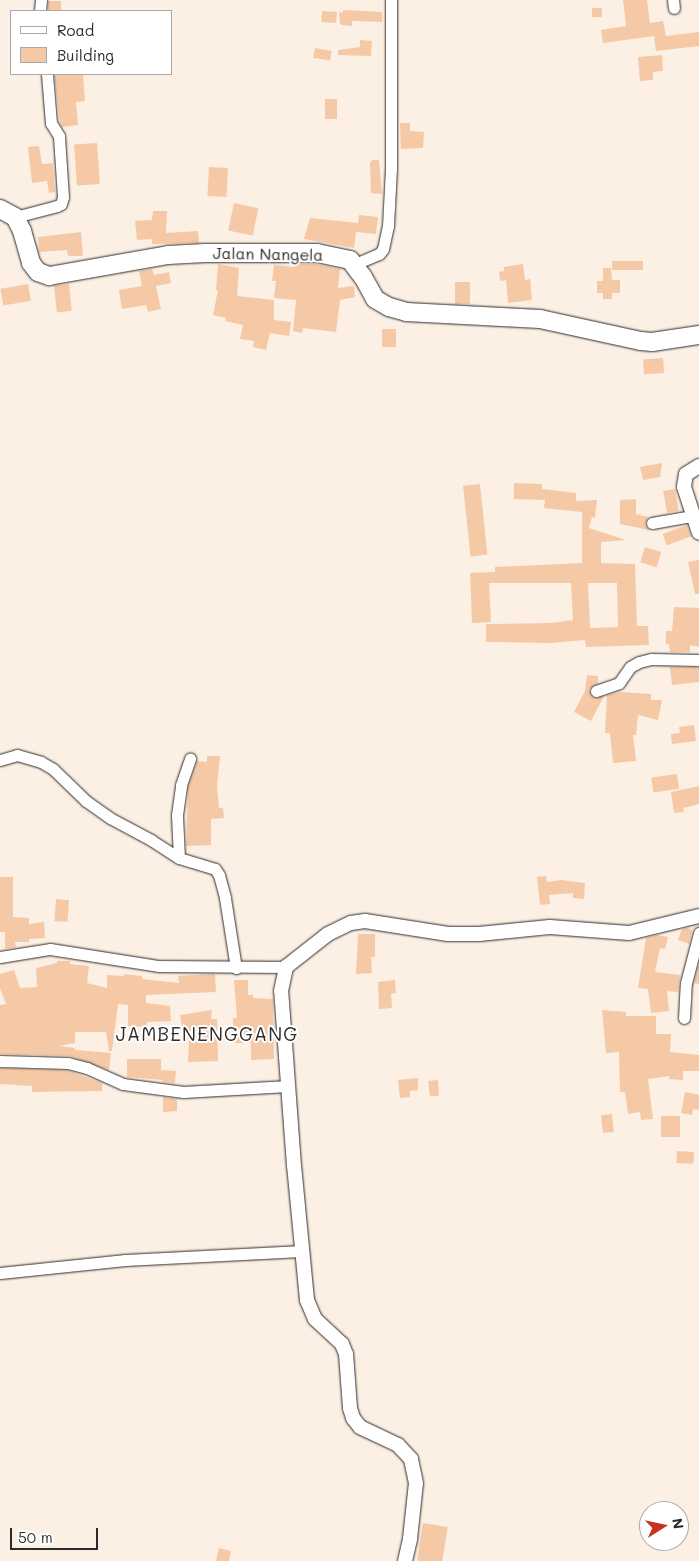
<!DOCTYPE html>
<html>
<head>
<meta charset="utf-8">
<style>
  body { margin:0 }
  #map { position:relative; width:699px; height:1561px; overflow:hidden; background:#fcefe4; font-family:Mali,sans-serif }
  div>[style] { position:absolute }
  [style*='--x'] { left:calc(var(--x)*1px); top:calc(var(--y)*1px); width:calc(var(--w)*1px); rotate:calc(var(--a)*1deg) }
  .building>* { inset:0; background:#f6c9a6; transform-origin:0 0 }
  .roads { filter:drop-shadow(0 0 1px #2b2b2b) drop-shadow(0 0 1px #2b2b2b) }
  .minor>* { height:11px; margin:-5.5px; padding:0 5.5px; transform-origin:5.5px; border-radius:5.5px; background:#fff }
  .tertiary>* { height:14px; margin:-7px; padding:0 7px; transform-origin:7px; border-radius:7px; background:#fff }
  .primary>* { height:18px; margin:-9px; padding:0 9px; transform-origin:9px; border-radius:9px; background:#fff }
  span { translate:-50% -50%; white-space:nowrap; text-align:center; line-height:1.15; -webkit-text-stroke:4px #fff; paint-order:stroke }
  .street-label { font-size:16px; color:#2b2b2b }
  .quarter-label { font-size:19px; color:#2b2b2b; letter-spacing:1px }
  .legend { position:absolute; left:10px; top:10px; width:162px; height:65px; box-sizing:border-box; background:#fff; border:1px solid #aaa; margin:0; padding:6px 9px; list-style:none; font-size:15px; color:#2b2b2b }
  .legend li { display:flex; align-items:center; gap:10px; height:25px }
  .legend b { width:25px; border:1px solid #aaa }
  .north { position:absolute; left:639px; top:1501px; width:50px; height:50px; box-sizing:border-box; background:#fff; border:1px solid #aaa; border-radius:50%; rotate:80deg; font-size:14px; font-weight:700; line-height:20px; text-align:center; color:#2b2b2b }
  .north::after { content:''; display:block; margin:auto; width:18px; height:22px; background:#c8321e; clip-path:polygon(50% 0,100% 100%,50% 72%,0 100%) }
  .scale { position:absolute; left:10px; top:1528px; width:88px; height:22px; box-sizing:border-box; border:2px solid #2b2b2b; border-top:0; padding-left:6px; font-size:15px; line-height:18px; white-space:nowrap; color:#2b2b2b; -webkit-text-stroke:4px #fff; paint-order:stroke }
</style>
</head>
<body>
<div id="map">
  <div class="building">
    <i style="clip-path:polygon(623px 0,647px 0,650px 23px,663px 21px,666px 36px,699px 32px,699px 46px,656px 51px,654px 36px,603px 43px,601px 30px,626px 26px)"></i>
    <i style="left:61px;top:1px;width:10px;height:13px;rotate:90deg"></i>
    <i style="left:592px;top:8px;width:10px;height:9px"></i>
    <i style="clip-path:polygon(343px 10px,382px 12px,382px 22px,352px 21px,352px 26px,342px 25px,340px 24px,339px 12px,343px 13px)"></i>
    <i style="left:322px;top:11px;width:15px;height:11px;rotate:4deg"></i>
    <i style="clip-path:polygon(360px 40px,372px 41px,371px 56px,338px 55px,338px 50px,360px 47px)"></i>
    <i style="left:315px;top:48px;width:17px;height:10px;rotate:10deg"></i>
    <i style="clip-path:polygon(662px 55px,663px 71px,653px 72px,653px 80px,640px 81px,638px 57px)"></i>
    <i style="clip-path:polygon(54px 74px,83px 74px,85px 101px,76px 102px,78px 125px,62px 127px,60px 124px)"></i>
    <i style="left:325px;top:99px;width:12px;height:20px"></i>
    <i style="clip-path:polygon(400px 123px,410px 123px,410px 131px,424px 132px,423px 148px,401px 149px)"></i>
    <i style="left:97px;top:143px;width:41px;height:23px;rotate:86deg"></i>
    <i style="clip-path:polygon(39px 146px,42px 164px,53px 163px,55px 192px,49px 193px,47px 181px,32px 183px,28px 147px)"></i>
    <i style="clip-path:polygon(372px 160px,379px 160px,382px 194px,371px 193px,370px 163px)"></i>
    <i style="left:209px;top:167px;width:19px;height:29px;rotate:3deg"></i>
    <i style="left:234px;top:203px;width:25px;height:28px;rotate:12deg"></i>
    <i style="clip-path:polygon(153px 211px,167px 211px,166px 233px,198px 231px,199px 243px,152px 244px,152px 239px,137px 240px,135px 221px,152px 220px)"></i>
    <i style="clip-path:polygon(359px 215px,378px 217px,376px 234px,356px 232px,354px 248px,304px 239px,310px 218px,358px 223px)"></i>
    <i style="clip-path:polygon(81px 232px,83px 256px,68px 256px,67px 250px,39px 252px,38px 237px)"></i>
    <i style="left:612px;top:261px;width:31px;height:9px"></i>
    <i style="clip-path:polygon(218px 264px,239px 268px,237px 296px,274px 300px,274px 320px,291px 322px,289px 336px,270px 333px,266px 350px,253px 347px,254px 341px,240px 339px,243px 325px,225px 321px,226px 318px,213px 315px,218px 290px,216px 290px)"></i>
    <i style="clip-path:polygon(294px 264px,316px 264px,340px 269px,338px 288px,354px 286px,355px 297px,340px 300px,336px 332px,303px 328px,302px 333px,293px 331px,296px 300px,274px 298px,276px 281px,272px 281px,274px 265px,294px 267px)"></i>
    <i style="clip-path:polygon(523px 264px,525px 280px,530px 279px,532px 300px,508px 303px,506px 280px,500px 281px,499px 272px,504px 271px,504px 267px)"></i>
    <i style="clip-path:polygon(603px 268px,611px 268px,612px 280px,620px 280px,620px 293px,612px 293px,612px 299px,603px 299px,603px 293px,597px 293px,597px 281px,603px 281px)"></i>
    <i style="clip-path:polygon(152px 269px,154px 275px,169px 272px,171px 283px,156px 286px,161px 309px,148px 312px,146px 305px,122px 309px,119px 290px,142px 286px,139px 271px)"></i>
    <i style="left:455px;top:282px;width:15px;height:22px"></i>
    <i style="left:28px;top:284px;width:17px;height:28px;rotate:80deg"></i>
    <i style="left:69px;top:284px;width:27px;height:15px;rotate:84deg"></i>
    <i style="left:382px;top:329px;width:14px;height:18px"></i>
    <i style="left:663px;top:358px;width:15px;height:20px;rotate:86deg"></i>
    <i style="clip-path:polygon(662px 463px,660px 477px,643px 480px,640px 467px)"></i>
    <i style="clip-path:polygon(evenodd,514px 483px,542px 484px,542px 489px,576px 493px,576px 501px,597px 500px,595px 518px,592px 517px,589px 528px,626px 540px,601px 542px,601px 563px,635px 564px,637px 626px,648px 626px,649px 645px,586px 647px,585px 640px,551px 643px,486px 642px,486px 624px,551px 623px,573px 620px,571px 583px,489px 583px,491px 622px,472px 623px,470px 573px,495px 572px,495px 567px,582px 563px,582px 512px,544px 508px,545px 500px,514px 499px,514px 483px,588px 583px,617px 583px,618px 627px,590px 628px,588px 583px)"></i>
    <i style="left:480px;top:484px;width:71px;height:17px;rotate:84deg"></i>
    <i style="left:675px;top:489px;width:22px;height:12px;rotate:80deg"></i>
    <i style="clip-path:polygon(636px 499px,636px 514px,648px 517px,645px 524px,649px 530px,620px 524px,620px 500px)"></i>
    <i style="left:687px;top:525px;width:12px;height:26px;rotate:70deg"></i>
    <i style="left:645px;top:547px;width:17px;height:16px;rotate:17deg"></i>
    <i style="clip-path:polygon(699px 560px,699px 594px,695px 594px,688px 562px)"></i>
    <i style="clip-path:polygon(674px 607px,699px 608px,699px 647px,690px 645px,690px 652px,670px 652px,669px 644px,666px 644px,666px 631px,672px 631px)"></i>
    <i style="clip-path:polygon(670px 667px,699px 667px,699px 682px,672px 685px)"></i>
    <i style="clip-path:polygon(587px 675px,598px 676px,598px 683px,589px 689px,591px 696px,595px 698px,604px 696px,591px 721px,574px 712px,585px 691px)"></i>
    <i style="clip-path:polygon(620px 692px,651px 694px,651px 700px,662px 700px,658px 720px,638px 715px,636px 735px,633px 735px,636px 761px,613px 763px,610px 733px,605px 733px,607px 695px)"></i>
    <i style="clip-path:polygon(694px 725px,696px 741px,672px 744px,671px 734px,680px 733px,679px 727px)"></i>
    <i style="clip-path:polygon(207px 756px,220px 756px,217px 786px,219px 808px,223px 808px,224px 818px,211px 819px,211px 845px,186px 846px,188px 787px,197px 761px,207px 762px)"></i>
    <i style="left:677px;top:774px;width:15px;height:26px;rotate:82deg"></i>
    <i style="clip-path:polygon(699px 786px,699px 804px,683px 808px,684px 812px,674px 813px,671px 792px)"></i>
    <i style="clip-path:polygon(546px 876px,547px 882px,561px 880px,585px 883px,584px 899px,573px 898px,573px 893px,549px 895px,550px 904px,540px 905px,537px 877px)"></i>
    <i style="clip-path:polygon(0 877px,13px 877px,13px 917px,29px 918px,29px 924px,44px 922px,45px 938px,29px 939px,29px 942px,15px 942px,16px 947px,5px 949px,5px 932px,0 932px)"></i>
    <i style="left:56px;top:899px;width:13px;height:22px;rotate:4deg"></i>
    <i style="clip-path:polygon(687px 928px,692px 930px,689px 944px,678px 940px,682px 929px)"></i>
    <i style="clip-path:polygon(358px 934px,375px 934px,375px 957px,371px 957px,372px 973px,356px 974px)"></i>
    <i style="clip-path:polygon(657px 935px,668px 937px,665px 949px,660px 948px,655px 972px,680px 975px,678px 992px,667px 991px,669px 1011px,651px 1013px,648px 989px,638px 988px,646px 938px)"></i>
    <i style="clip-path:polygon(57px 961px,70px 961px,70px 964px,89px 966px,87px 983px,107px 988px,107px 975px,124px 976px,124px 974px,142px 976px,142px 979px,179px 983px,178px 976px,215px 974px,216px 992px,146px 995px,146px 1003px,170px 1006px,171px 1021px,147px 1022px,147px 1027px,128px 1026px,128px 1005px,118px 1004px,112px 1051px,109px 1051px,106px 1032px,75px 1032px,75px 1043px,59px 1046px,75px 1048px,75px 1050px,111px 1053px,109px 1070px,70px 1056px,0 1054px,0 1005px,6px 1004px,0 988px,0 974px,14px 970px,20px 988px,37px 987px,36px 968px,57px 963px)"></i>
    <i style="clip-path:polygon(699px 963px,699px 984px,694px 983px)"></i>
    <i style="clip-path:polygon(234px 980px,248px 980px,248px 995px,253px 995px,253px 998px,273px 999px,274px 1059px,251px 1060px,251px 1043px,233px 1043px,233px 1018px,237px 1018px)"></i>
    <i style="clip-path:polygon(395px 980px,396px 993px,391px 994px,392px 1008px,379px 1009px,378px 982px)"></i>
    <i style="clip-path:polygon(212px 1010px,211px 1019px,217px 1019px,218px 1061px,188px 1062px,189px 1039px,184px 1040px,180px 1015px)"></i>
    <i style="clip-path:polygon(602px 1010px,626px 1012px,626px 1016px,656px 1016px,656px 1034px,671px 1034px,670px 1052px,699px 1055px,699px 1071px,683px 1071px,683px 1080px,669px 1079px,669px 1076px,648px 1079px,653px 1119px,641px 1120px,640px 1112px,628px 1114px,625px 1092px,620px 1092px,619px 1052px,606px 1053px)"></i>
    <i style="clip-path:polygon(127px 1059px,161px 1059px,161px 1070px,176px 1071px,175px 1083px,162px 1082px,163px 1080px,127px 1077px)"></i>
    <i style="clip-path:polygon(0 1068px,67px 1070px,102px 1083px,102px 1091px,32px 1092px,32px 1086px,0 1084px)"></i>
    <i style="clip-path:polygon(418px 1078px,418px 1090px,410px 1091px,410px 1097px,400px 1098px,398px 1080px)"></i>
    <i style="clip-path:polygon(438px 1080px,439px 1096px,430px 1096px,428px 1081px)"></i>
    <i style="clip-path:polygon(685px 1092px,699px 1095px,699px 1110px,693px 1109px,692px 1115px,681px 1113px)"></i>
    <i style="clip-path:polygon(163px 1097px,177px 1099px,177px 1111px,163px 1112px)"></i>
    <i style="left:612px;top:1114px;width:18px;height:11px;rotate:84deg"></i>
    <i style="left:661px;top:1116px;width:19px;height:21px"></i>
    <i style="left:677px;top:1151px;width:17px;height:12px;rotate:3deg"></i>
    <i style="left:423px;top:1523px;width:25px;height:38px;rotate:9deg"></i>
    <i style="clip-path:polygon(219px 1548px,231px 1551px,229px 1561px,216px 1561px)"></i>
  </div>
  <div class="roads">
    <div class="minor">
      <i style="--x:673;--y:0;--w:8;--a:83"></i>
      <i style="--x:40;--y:11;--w:11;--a:-85"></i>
      <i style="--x:15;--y:217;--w:43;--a:-14.7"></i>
      <i style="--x:57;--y:206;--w:4;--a:-27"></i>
      <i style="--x:61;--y:204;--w:7;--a:-74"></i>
      <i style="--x:63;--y:197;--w:61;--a:-93.8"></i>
      <i style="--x:59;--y:136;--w:15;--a:-122"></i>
      <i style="--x:51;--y:123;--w:49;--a:-94.7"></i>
      <i style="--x:355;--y:264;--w:26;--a:-23"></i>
      <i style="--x:379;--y:254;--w:6;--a:-51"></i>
      <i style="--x:383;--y:249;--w:24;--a:-78"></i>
      <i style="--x:388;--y:226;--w:57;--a:-87"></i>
      <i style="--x:391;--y:169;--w:169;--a:-90"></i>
      <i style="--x:652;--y:523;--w:41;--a:-9.9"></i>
      <i style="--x:596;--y:691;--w:24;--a:-19"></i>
      <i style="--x:619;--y:683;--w:19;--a:-55"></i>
      <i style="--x:630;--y:667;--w:10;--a:-29"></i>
      <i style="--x:639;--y:662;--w:12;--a:-14"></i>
      <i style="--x:651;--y:659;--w:48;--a:1.2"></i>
      <i style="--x:0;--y:760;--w:18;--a:-16"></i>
      <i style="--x:17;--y:755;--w:25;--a:16"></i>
      <i style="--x:41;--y:762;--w:14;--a:30"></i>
      <i style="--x:53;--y:769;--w:46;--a:44.1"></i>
      <i style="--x:86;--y:801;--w:29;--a:35"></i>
      <i style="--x:110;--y:818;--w:47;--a:28.2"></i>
      <i style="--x:151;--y:840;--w:33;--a:33"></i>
      <i style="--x:179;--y:858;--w:38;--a:17"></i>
      <i style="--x:215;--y:869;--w:7;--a:56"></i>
      <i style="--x:219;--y:875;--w:24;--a:75"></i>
      <i style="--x:225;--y:898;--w:71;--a:81.1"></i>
      <i style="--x:179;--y:858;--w:43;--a:-92.7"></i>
      <i style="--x:177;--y:815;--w:30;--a:-82"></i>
      <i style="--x:181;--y:785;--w:28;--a:-71"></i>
      <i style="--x:0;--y:957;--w:51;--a:-9.1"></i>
      <i style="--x:50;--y:949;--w:109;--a:8.9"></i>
      <i style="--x:158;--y:966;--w:128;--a:0.4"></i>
      <i style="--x:684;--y:1018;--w:35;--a:-87"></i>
      <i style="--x:686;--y:983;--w:52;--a:-75.4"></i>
      <i style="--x:0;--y:1061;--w:68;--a:1.7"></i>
      <i style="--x:68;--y:1063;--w:20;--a:15"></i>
      <i style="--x:87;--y:1068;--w:39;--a:24"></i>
      <i style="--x:123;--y:1084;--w:61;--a:7.6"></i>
      <i style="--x:183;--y:1092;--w:105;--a:-3.3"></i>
      <i style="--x:0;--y:1273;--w:126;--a:-5.9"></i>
      <i style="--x:125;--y:1260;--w:177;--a:-2.9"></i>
    </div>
    <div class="tertiary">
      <i style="--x:699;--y:466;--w:15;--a:148"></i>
      <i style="--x:686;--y:474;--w:13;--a:99"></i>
      <i style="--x:684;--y:487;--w:48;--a:71.9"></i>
      <i style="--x:405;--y:1561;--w:23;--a:-77"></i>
      <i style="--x:410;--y:1539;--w:56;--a:-83.9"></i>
      <i style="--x:416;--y:1483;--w:25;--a:-102"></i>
      <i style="--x:411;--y:1459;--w:19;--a:-133"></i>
      <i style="--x:398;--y:1445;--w:42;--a:-154.7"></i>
      <i style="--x:360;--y:1427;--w:11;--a:-128"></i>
      <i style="--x:353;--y:1418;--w:10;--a:-107"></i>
      <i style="--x:350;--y:1408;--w:54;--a:-94.2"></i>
      <i style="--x:346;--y:1354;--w:11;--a:-112"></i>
      <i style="--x:342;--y:1344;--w:37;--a:-137"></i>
      <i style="--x:315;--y:1319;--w:21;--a:-113"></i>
      <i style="--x:307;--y:1300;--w:135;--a:-95.5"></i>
      <i style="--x:294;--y:1166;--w:175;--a:-94.2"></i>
      <i style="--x:281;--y:991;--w:25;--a:-78"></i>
      <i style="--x:286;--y:967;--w:53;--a:-38.2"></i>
      <i style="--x:328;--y:934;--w:25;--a:-26"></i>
      <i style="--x:351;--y:923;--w:14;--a:-8"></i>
      <i style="--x:365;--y:921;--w:84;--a:8.9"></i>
      <i style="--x:448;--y:934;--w:31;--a:0"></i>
      <i style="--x:479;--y:934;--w:71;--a:-5.6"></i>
      <i style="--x:550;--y:927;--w:79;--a:4.3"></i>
      <i style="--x:629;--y:933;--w:72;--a:-13.7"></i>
    </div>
    <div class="primary">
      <i style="--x:0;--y:209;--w:17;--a:28"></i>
      <i style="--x:15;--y:217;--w:16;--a:63"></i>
      <i style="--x:22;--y:231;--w:33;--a:74"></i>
      <i style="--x:31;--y:263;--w:11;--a:52"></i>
      <i style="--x:38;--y:272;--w:12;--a:20"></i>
      <i style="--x:49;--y:276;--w:121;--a:-10"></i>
      <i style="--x:168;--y:255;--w:37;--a:-3"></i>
      <i style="--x:205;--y:253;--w:112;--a:0"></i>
      <i style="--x:317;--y:253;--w:34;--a:12"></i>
      <i style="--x:350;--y:260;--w:21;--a:53"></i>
      <i style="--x:363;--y:277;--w:25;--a:61"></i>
      <i style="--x:375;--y:299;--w:16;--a:30"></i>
      <i style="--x:389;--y:307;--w:18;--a:16"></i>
      <i style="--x:406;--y:312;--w:134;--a:3"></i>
      <i style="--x:540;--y:319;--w:103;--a:12.3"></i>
      <i style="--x:641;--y:341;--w:11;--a:5"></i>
      <i style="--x:652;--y:342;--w:48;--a:-8.5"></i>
    </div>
  </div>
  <div class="street-label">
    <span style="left:268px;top:254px;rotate:1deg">Jalan Nangela</span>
  </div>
  <div class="quarter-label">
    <span style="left:207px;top:1034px">JAMBENENGGANG</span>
  </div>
  <ul class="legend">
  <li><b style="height:6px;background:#fff"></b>Road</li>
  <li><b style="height:14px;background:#f6c9a6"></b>Building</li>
  </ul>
  <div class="north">N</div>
  <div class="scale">50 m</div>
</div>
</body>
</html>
